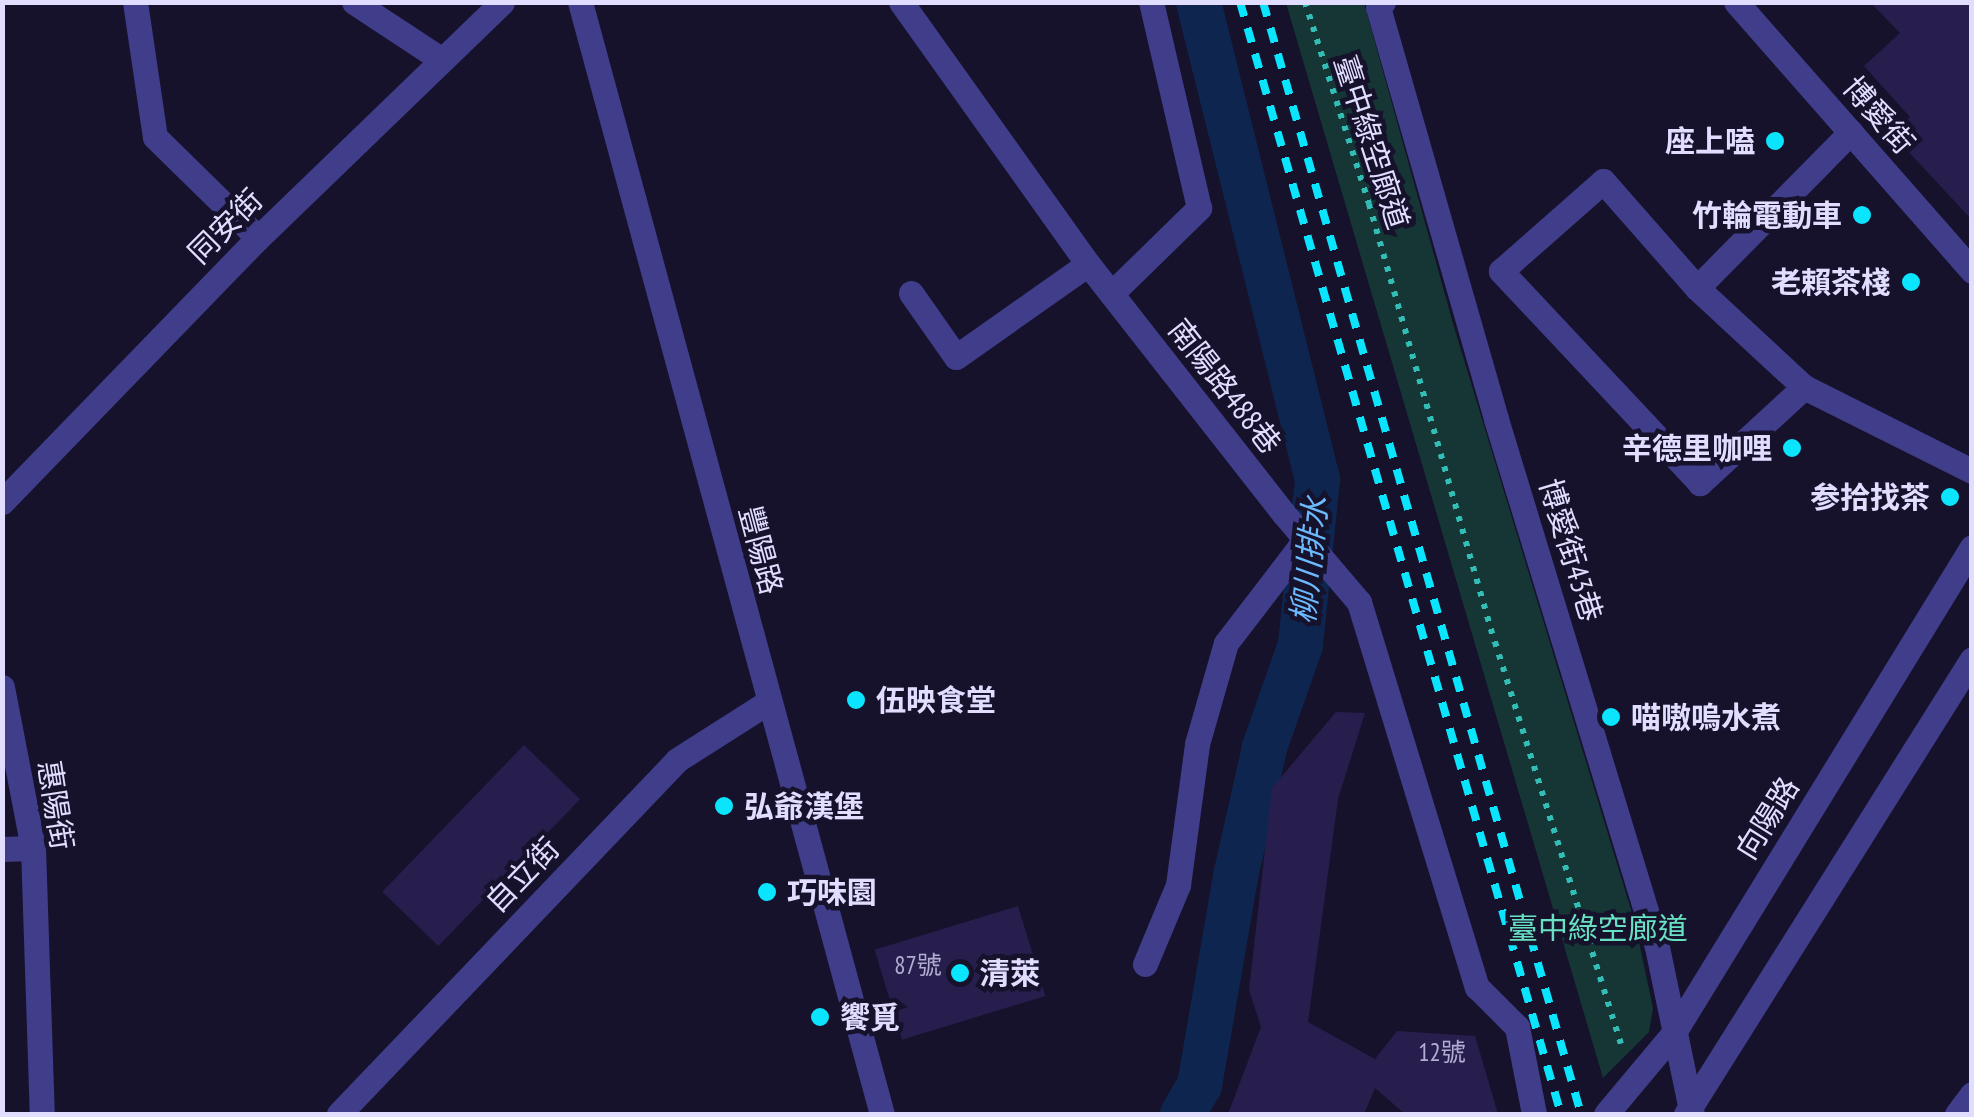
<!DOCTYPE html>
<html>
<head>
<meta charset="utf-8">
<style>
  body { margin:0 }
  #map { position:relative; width:1974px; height:1117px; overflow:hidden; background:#16122c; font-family:"PT Sans Narrow","Noto Sans TC",sans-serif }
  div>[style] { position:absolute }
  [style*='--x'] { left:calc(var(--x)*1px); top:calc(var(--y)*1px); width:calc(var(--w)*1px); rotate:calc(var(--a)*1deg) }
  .green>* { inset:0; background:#153635 }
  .canal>* { height:45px; margin:-22.5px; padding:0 22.5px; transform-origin:22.5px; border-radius:22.5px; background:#0e264f }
  .building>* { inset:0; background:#271e4d; transform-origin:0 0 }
  .path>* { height:6px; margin-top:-3px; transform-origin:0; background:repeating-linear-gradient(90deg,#32beb6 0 5px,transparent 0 13px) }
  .minor>* { height:25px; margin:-12.5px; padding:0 12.5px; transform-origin:12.5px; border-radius:12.5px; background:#403d8b }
  .rail>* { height:8px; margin-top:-4px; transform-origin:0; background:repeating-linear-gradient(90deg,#0be4fd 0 15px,transparent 0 27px) }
  .dots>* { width:28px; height:28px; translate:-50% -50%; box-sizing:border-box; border:5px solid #16122c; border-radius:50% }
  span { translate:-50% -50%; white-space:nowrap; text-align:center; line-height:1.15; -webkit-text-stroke:9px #16122c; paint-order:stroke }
  .number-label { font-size:25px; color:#b2add2 }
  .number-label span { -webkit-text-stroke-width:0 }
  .street-label { font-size:30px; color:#e1ddff }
  .poi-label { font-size:30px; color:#e1ddff; font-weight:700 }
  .right { translate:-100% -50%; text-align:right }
  .left { translate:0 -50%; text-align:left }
  .park-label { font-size:30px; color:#68e0c2 }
  .water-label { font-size:32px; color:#6cbafe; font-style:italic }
  .frame { position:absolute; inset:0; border:5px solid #e1ddff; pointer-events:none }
</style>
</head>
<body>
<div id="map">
  <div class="green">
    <i style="clip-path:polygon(1286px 3px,1364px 3px,1454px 327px,1635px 923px,1653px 1008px,1649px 1032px,1603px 1078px)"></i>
  </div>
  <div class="canal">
    <i style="--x:1182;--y:1114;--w:34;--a:-60"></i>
    <i style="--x:1199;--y:1085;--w:212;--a:-80.2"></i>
    <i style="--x:1235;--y:876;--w:132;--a:-77.3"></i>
    <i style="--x:1264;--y:747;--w:109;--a:-70.7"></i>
    <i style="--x:1300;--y:644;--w:166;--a:-84.1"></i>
    <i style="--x:1317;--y:479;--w:492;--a:-104"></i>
  </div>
  <div class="building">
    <i style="clip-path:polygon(1870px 2px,1972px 2px,1972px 220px,1892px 134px,1910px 117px,1864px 66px,1900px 33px)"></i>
    <i style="clip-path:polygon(1336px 712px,1365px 713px,1338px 799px,1308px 1022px,1375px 1059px,1397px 1031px,1475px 1036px,1498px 1114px,1405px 1114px,1375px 1088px,1364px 1114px,1228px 1114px,1261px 1027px,1249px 990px,1272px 788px)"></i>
    <i style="left:524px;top:745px;width:78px;height:204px;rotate:44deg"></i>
    <i style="left:1018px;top:906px;width:94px;height:150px;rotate:73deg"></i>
  </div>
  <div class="path">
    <i style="--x:1305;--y:2;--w:212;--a:72.4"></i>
    <i style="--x:1369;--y:204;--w:456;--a:74"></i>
    <i style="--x:1495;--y:642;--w:421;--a:72.6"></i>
  </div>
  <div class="minor">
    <i style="--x:135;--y:2;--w:136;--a:81.6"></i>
    <i style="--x:155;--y:137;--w:144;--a:44.4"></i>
    <i style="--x:354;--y:2;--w:105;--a:33.4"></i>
    <i style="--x:580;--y:2;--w:1152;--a:74.81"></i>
    <i style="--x:901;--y:2;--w:322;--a:54.5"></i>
    <i style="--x:1088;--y:264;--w:318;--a:51.9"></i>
    <i style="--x:1284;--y:514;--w:116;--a:49.6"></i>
    <i style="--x:1359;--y:602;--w:403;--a:73"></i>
    <i style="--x:1477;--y:987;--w:57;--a:45"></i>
    <i style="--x:1517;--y:1027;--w:89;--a:78.9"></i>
    <i style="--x:1383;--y:2;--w:7;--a:135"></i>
    <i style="--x:1378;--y:7;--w:429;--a:74"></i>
    <i style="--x:1496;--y:419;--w:552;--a:73.04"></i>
    <i style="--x:1657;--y:947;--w:171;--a:78.2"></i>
    <i style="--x:1736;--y:2;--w:358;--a:48.7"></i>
    <i style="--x:1697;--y:288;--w:219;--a:-45.4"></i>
    <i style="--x:911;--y:293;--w:78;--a:54.9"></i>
    <i style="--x:956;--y:357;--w:161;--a:-35.2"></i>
    <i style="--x:1112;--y:293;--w:122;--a:-44.3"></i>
    <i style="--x:1199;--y:208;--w:212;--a:-103.1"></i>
    <i style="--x:1804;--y:387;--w:142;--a:137.3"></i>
    <i style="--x:1700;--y:483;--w:291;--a:-133.2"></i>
    <i style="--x:1501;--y:271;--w:136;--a:-41.4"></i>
    <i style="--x:1603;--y:181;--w:142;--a:48.7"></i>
    <i style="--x:1697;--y:288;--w:146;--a:42.8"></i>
    <i style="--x:1804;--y:387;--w:188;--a:26.6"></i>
    <i style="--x:2;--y:502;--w:368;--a:-45.9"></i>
    <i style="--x:258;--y:238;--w:339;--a:-44"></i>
    <i style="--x:2;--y:687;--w:164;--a:79.1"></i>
    <i style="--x:33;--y:848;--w:266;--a:88.1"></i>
    <i style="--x:2;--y:849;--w:31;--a:-2"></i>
    <i style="--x:1145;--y:964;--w:86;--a:-67.3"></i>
    <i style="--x:1178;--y:885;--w:142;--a:-82.3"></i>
    <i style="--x:1197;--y:744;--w:105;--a:-74"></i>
    <i style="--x:1226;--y:643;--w:130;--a:-52.5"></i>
    <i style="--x:339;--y:1114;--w:489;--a:-46.3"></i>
    <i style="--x:677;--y:760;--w:108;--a:-32.5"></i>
    <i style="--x:1606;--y:1114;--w:104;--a:-50.1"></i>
    <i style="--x:1673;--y:1034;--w:571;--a:-58.45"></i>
    <i style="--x:1686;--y:1114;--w:537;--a:-57.85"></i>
    <i style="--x:1957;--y:1114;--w:25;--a:-53"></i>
  </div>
  <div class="rail">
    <i style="--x:1240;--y:2;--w:1157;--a:73.9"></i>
    <i style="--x:1263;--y:2;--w:1157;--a:74.04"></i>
  </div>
  <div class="dots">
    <i style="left:1775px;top:141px;background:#0be4fd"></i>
    <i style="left:1862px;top:215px;background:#0be4fd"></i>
    <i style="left:1911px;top:282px;background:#0be4fd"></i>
    <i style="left:1792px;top:448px;background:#0be4fd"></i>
    <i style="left:1950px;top:497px;background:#0be4fd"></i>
    <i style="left:856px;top:700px;background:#0be4fd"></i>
    <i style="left:1611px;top:717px;background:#0be4fd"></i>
    <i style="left:724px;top:806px;background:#0be4fd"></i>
    <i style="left:767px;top:892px;background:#0be4fd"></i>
    <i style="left:960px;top:973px;background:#0be4fd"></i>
    <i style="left:820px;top:1017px;background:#0be4fd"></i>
  </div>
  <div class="number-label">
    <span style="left:918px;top:965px">87號</span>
    <span style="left:1442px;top:1052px">12號</span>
  </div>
  <div class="street-label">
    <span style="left:1879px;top:115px;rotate:49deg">博愛街</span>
    <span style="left:1372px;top:142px;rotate:72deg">臺中綠空廊道</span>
    <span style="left:225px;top:226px;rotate:-45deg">同安街</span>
    <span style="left:1225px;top:386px;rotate:52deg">南陽路488巷</span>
    <span style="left:761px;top:550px;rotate:75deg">豐陽路</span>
    <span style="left:1571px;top:550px;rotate:73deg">博愛街43巷</span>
    <span style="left:56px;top:805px;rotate:81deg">惠陽街</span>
    <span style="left:1767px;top:818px;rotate:-58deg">向陽路</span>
    <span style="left:522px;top:875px;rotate:-46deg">自立街</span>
  </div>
  <div class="poi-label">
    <span class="right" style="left:1755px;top:141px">座上嗑</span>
    <span class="right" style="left:1842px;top:215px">竹輪電動車</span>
    <span class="right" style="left:1891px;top:282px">老賴茶棧</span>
    <span class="right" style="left:1772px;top:448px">辛德里咖哩</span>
    <span class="right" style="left:1930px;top:497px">参拾找茶</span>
    <span class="left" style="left:876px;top:700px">伍映食堂</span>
    <span class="left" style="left:1631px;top:717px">喵嗷嗚水煮</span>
    <span class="left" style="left:744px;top:806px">弘爺漢堡</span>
    <span class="left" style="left:787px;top:892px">巧味園</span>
    <span class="left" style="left:980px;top:973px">清萊</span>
    <span class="left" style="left:840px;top:1017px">饗覓</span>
  </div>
  <div class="park-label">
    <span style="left:1598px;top:928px">臺中綠空廊道</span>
  </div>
  <div class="water-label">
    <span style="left:1309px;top:560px;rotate:-84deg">柳川排水</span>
  </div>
  <div class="frame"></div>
</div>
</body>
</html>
